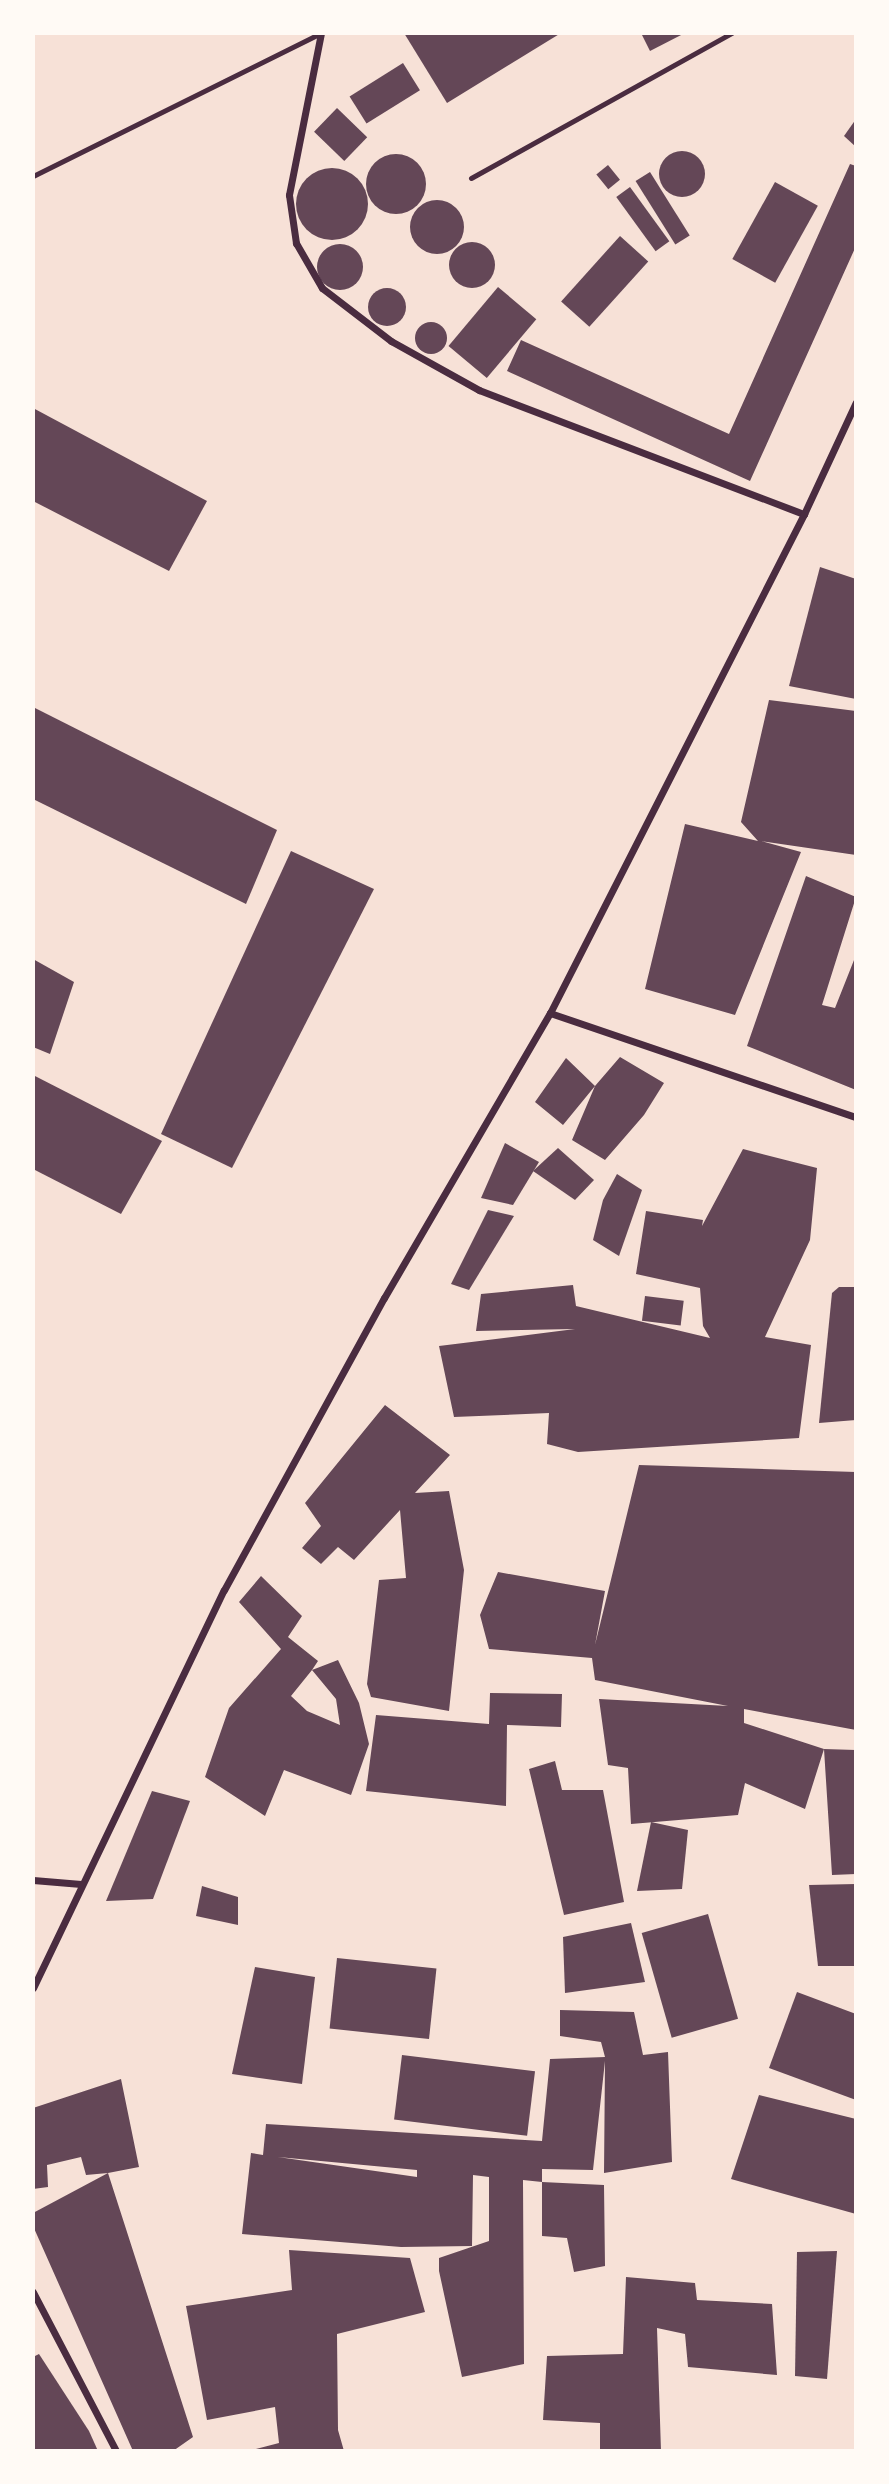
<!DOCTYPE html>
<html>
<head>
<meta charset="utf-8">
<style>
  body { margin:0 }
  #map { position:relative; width:889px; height:2484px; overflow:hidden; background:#f7e1d7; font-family:"Source Sans 3",sans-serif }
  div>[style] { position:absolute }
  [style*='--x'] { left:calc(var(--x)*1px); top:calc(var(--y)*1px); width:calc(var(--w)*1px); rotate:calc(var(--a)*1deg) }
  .building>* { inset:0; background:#644757; transform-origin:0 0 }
  .round { border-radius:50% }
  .service>* { height:5px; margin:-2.5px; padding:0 2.5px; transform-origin:2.5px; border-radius:2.5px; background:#4a2c40 }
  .minor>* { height:7px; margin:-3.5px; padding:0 3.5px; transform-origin:3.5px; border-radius:3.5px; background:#4a2c40 }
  span { translate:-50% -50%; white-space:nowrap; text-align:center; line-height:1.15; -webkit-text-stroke:7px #fffaf5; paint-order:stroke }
  .frame { position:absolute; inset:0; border:35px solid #fffaf5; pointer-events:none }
</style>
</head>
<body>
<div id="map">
  <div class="building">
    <i style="clip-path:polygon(404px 33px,561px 33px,447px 103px)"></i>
    <i style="clip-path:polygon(641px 33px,685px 33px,650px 51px)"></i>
    <i style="left:403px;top:63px;width:32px;height:63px;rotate:58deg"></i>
    <i style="left:337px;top:108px;width:42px;height:33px;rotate:44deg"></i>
    <i style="clip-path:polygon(856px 119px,856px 147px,844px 136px)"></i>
    <i class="round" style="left:659px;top:151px;width:46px;height:46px"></i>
    <i class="round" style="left:366px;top:154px;width:60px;height:60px"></i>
    <i style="clip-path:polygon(850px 164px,856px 166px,856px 246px,750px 481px,507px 371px,521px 340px,729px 434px)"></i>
    <i style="left:608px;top:165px;width:19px;height:15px;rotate:51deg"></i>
    <i class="round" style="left:296px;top:168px;width:72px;height:72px"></i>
    <i style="left:650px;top:172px;width:75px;height:17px;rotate:58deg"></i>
    <i style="left:775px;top:182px;width:49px;height:88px;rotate:29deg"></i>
    <i style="left:630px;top:187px;width:67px;height:17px;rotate:54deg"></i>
    <i class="round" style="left:410px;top:200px;width:54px;height:54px"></i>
    <i style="left:620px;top:236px;width:38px;height:88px;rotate:42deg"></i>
    <i class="round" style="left:449px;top:242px;width:46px;height:46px"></i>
    <i class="round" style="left:317px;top:244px;width:46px;height:46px"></i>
    <i style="left:498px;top:287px;width:50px;height:77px;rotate:40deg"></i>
    <i class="round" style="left:368px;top:288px;width:38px;height:38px"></i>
    <i class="round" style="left:415px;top:322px;width:32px;height:32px"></i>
    <i style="clip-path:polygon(33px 408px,207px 501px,169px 571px,33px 501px)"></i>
    <i style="clip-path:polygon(820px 567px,856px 579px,856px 699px,789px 686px)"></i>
    <i style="clip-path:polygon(769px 700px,856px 711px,856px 855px,761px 841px,801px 852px,735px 1015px,645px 989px,685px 824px,758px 841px,741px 822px)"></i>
    <i style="clip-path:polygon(33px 707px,277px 830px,246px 904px,33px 799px)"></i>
    <i style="clip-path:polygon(291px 851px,374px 889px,232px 1168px,161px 1134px)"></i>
    <i style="clip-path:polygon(806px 876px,856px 897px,822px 1005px,835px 1008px,856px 955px,856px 1090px,747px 1046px)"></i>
    <i style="clip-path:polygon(33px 959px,74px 982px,50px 1054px,33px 1047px)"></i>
    <i style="clip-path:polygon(620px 1057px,664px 1083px,644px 1115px,605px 1160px,572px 1140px,595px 1086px,563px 1125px,535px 1102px,566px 1058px,595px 1086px)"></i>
    <i style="clip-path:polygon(33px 1075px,162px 1141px,121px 1214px,33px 1169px)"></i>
    <i style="clip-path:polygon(505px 1143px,539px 1162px,513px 1205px,481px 1198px)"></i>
    <i style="clip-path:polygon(558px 1148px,594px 1180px,575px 1200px,533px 1171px)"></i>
    <i style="clip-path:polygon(743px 1149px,817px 1168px,810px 1240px,765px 1337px,811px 1345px,799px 1438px,578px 1452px,547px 1444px,549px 1413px,454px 1417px,439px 1346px,575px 1329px,476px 1331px,481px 1294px,573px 1285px,576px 1306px,710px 1338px,703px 1326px,700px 1288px,636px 1274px,646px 1211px,703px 1220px,702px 1226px)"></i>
    <i style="clip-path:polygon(617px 1174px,642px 1190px,619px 1256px,593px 1240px,603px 1200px)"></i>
    <i style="clip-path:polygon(488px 1210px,514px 1216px,469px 1290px,451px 1284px)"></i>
    <i style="clip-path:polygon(839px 1287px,856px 1287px,856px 1420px,819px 1423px,832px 1293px)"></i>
    <i style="left:645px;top:1296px;width:39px;height:25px;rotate:7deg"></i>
    <i style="clip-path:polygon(385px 1405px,450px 1455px,415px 1493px,449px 1491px,464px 1570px,449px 1711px,371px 1697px,367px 1684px,379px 1580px,406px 1578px,400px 1510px,354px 1560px,338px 1547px,321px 1564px,302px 1548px,321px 1526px,305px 1503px)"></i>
    <i style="clip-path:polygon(639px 1465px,856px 1472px,856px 1730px,744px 1709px,744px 1723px,824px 1749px,856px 1750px,856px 1874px,832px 1875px,824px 1749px,805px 1809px,745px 1783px,738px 1815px,631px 1824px,628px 1768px,608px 1765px,599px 1699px,728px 1706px,595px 1680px,592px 1658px,489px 1649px,480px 1615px,498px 1572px,605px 1591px,595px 1645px)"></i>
    <i style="clip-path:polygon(evenodd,261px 1576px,302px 1616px,288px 1637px,318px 1661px,312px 1670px,338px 1660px,359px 1703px,369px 1744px,351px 1795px,284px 1770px,265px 1816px,205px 1777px,229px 1708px,281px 1649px,239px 1602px,261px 1576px,312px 1670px,336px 1699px,340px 1725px,307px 1711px,291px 1696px,312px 1670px)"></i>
    <i style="clip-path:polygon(490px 1693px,562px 1694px,561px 1727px,507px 1725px,506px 1806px,366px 1791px,376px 1715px,489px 1724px)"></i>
    <i style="clip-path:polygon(555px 1761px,562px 1790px,603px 1790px,624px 1902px,564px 1915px,529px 1769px)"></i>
    <i style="clip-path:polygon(152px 1791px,190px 1801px,153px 1899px,106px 1901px)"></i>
    <i style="clip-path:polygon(651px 1822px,688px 1830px,682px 1889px,637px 1891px)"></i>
    <i style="clip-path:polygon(856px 1884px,856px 1966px,818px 1966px,809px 1885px)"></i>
    <i style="clip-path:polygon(202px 1886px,238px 1897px,238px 1925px,196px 1916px)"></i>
    <i style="left:708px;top:1914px;width:109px;height:69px;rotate:74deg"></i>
    <i style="clip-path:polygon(631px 1923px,645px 1982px,565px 1993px,563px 1937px)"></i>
    <i style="left:337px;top:1958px;width:100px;height:71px;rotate:6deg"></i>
    <i style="clip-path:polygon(255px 1967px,315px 1977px,302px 2084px,232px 2074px)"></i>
    <i style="clip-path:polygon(797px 1992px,856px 2014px,856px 2100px,769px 2068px)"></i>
    <i style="clip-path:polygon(evenodd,560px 2010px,634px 2012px,643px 2055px,668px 2052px,672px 2162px,604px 2173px,605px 2061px,593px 2170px,542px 2169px,542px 2182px,523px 2180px,524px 2364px,462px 2377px,439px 2271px,439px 2258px,489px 2241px,489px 2177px,473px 2175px,472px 2246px,401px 2247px,242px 2234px,251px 2153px,263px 2155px,266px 2124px,542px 2141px,550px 2059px,605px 2057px,601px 2042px,560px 2036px,560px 2010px,278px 2157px,417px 2170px,417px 2177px,278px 2157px)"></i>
    <i style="left:402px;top:2055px;width:134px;height:65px;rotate:7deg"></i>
    <i style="clip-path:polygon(121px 2079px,139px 2167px,108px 2173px,193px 2437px,173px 2451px,133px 2451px,33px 2226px,33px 2213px,108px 2173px,86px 2175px,81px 2157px,47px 2165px,48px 2187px,33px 2189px,33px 2108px)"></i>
    <i style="clip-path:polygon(759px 2095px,856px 2119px,856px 2214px,731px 2179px)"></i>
    <i style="clip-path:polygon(542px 2182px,604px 2185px,605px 2266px,574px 2272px,567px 2238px,542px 2236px)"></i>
    <i style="clip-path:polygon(289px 2250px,410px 2258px,425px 2312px,337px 2334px,338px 2430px,344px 2451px,248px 2451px,279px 2443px,275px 2407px,207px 2420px,186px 2306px,292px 2290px)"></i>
    <i style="clip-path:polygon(837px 2251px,827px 2379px,795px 2376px,797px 2252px)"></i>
    <i style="clip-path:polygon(626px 2277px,695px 2283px,697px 2300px,772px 2304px,777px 2375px,688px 2367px,685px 2334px,657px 2328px,661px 2451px,600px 2451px,600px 2423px,543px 2420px,547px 2356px,623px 2354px)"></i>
    <i style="clip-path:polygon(39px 2354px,89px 2431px,98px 2451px,33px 2451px,33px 2357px)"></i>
  </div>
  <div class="service">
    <i style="--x:33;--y:176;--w:322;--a:-26.4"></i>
    <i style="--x:471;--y:178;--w:299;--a:-29.1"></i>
  </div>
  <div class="minor">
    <i style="--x:321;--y:33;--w:165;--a:101.2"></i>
    <i style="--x:289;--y:195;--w:49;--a:81.7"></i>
    <i style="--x:296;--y:243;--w:52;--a:60"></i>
    <i style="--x:322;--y:288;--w:87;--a:37.5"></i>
    <i style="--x:391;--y:341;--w:101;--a:29.1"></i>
    <i style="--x:479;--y:390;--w:348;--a:20.9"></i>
    <i style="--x:550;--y:1013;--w:323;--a:18.8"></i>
    <i style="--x:33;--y:1880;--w:48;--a:4.8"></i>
    <i style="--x:33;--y:1988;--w:441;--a:-64.4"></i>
    <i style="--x:224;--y:1590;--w:333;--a:-61.3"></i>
    <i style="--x:384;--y:1298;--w:330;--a:-59.8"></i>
    <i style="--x:550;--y:1013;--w:560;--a:-63.02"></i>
    <i style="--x:804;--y:514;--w:123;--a:-65.1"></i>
    <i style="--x:33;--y:2292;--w:179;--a:62.4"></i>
  </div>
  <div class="frame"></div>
</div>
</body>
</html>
